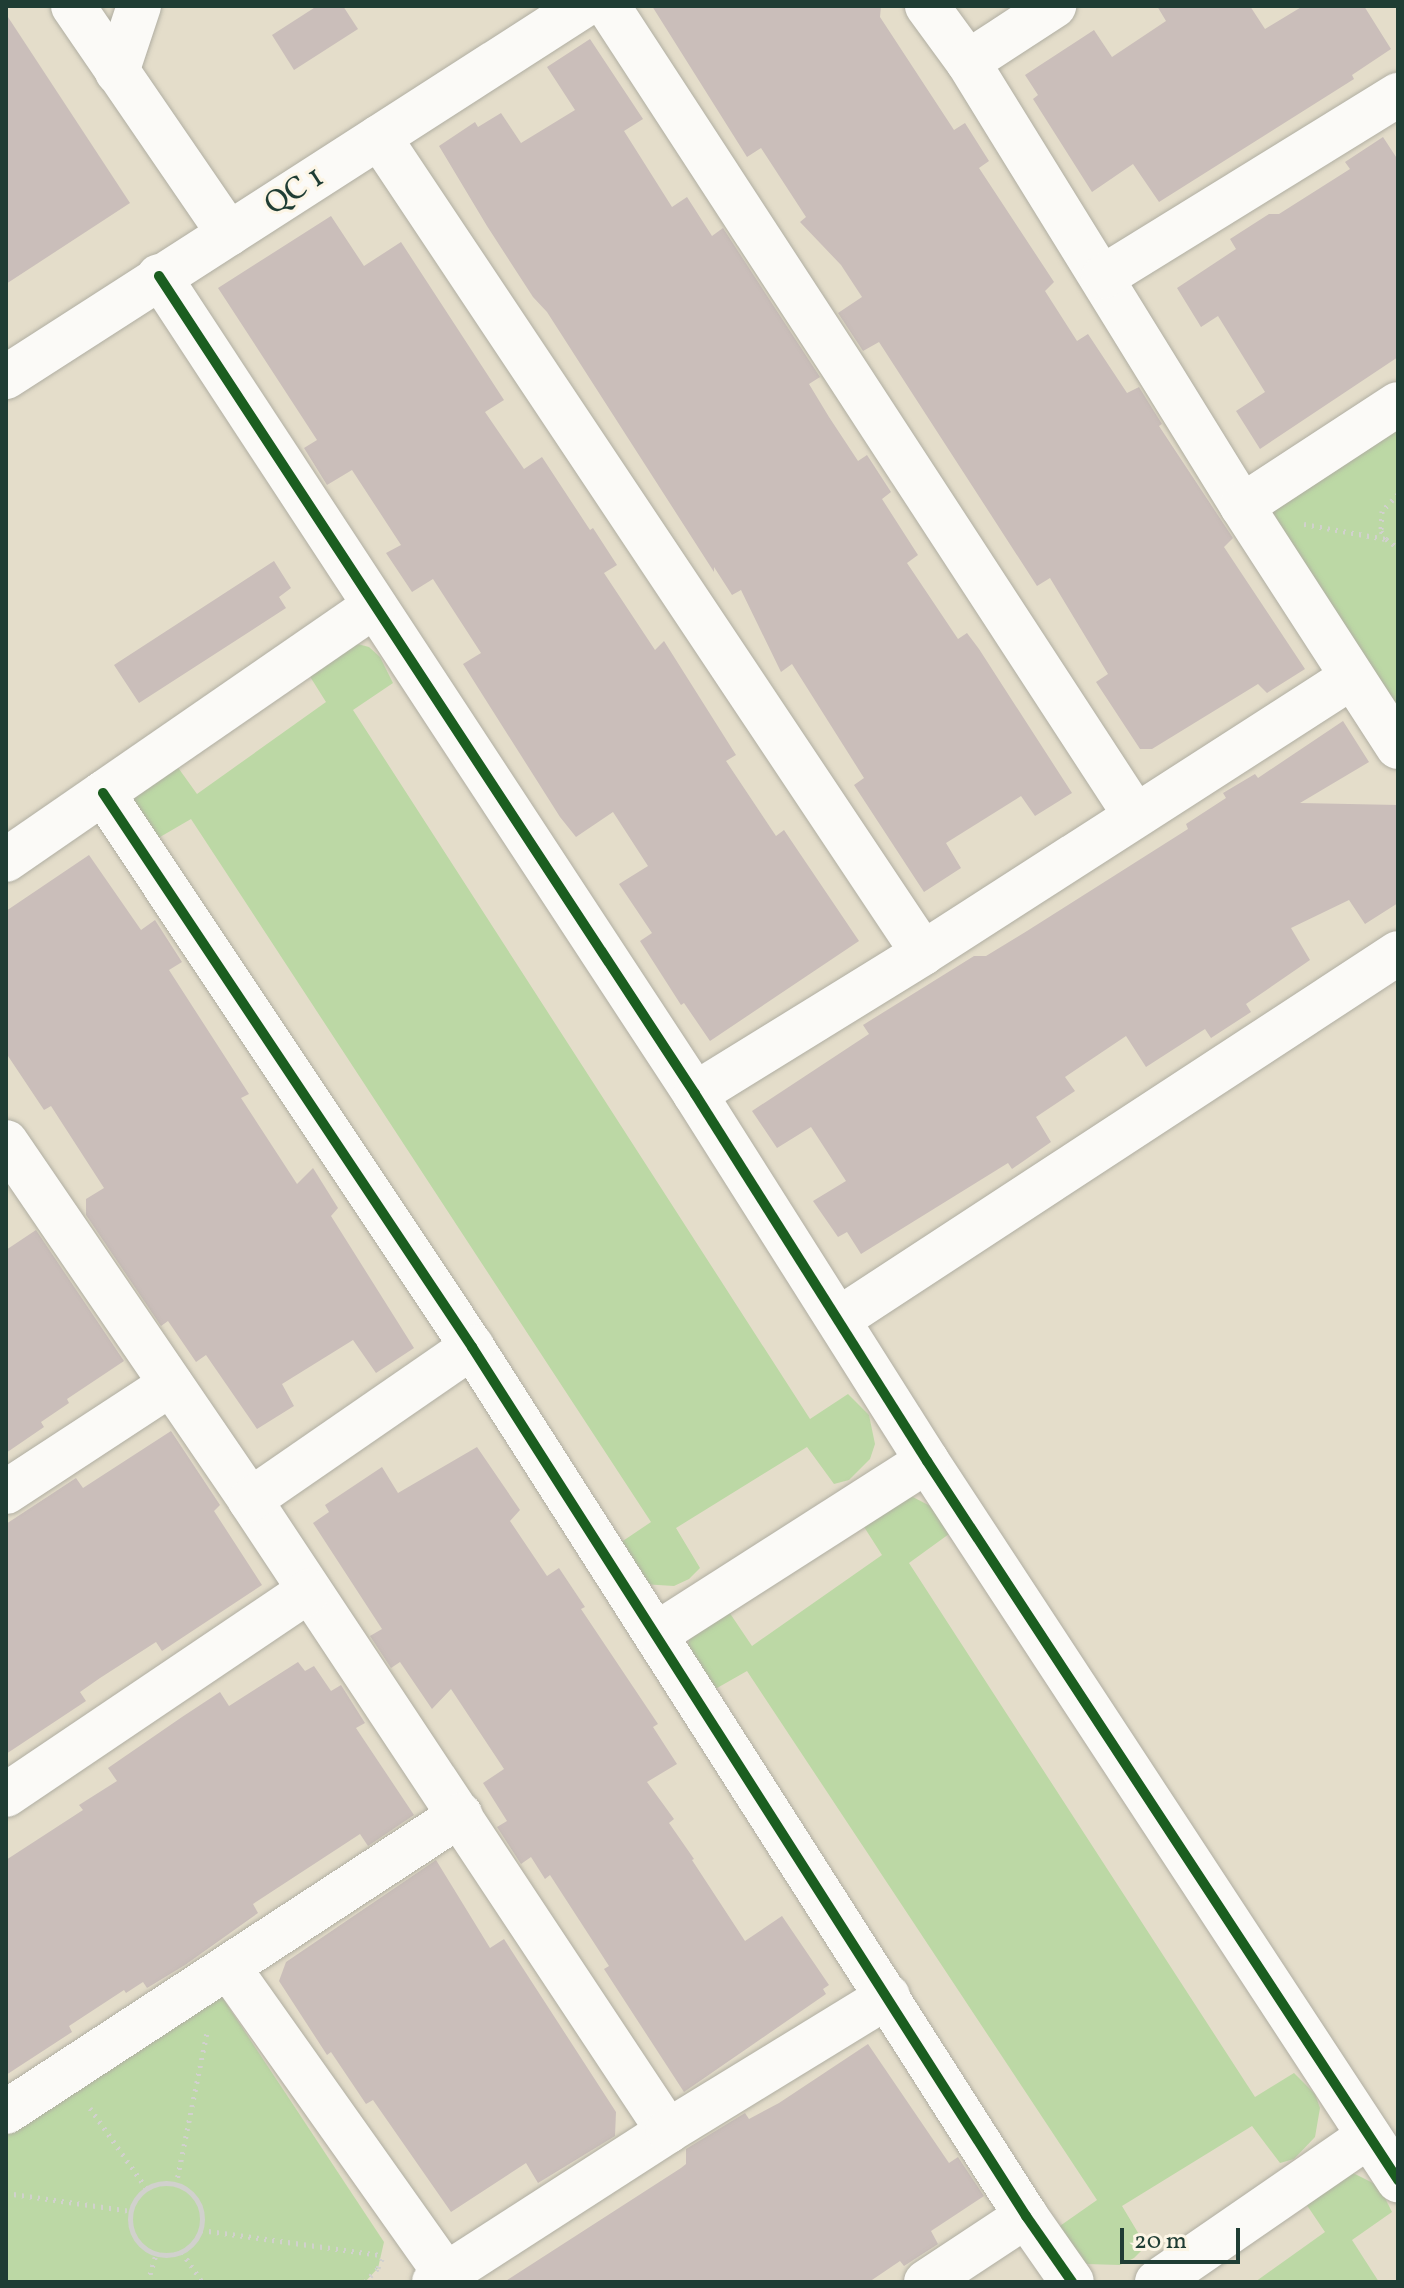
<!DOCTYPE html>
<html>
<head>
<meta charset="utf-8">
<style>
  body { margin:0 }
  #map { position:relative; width:1404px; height:2288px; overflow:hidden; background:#e4ddca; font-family:Vollkorn,serif }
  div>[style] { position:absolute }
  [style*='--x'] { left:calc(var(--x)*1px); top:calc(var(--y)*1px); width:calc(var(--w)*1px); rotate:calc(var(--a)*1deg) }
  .green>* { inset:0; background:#bcd8a5 }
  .building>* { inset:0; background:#cabeba }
  .path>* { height:5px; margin-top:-2.5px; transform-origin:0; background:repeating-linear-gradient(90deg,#d1d1cd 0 2px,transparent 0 8px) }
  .path>.ring { margin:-2.5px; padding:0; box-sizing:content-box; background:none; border:5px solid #d1d1cd; border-radius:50% }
  .roads { filter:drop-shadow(0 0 2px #b0aea2) drop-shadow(0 0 2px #b0aea2) }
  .minor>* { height:44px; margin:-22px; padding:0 22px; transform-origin:22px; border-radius:22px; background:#fbfaf7 }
  .cycleway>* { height:10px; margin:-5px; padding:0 5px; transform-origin:5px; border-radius:5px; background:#1b5e20 }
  span { translate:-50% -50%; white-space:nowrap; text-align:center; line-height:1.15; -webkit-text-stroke:6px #fcf5e5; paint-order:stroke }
  .street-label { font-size:32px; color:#1f3d34 }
  .frame { position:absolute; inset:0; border:8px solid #1f3d34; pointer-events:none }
  .scale { position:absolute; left:1120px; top:2228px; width:120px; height:36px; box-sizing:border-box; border:4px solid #1f3d34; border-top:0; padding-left:10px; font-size:24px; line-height:28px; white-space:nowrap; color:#1f3d34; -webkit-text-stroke:6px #fcf5e5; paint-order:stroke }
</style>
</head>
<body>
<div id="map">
  <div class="green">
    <i style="clip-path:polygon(1398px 410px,1398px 707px,1273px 519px,1272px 507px)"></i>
    <i style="clip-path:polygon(354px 643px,369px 647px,380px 657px,393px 683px,353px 710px,810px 1419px,848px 1394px,869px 1415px,875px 1444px,870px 1459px,849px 1480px,834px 1484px,807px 1447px,676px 1528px,700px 1568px,689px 1579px,674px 1586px,642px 1584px,611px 1549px,651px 1522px,191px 819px,148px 844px,132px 816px,134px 786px,169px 755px,197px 794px,326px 702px,304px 667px)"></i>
    <i style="clip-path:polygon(909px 1495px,936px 1509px,949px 1534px,909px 1563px,1255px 2097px,1294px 2073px,1315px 2094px,1320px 2108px,1315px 2137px,1294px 2159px,1280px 2163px,1252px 2126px,1122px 2206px,1146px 2246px,1134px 2258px,1120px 2265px,1087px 2264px,1073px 2256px,1057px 2228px,1097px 2200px,747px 1671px,703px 1696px,686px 1653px,690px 1637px,725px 1606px,752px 1646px,882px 1555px,859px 1519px)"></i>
    <i style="clip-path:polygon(222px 1997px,384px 2242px,378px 2268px,365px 2282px,6px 2282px,6px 2122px)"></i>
    <i style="clip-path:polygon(1353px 2173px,1379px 2186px,1392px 2212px,1352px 2240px,1379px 2282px,1255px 2282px,1325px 2232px,1302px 2198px)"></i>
  </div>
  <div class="building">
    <i style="clip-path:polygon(317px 6px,343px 6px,358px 29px,294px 70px,272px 35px)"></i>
    <i style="clip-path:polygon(652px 6px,881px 6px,880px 17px,954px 130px,965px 123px,989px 161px,979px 168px,1054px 282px,1045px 291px,1077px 341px,1088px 334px,1127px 393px,1139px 387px,1162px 424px,1159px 426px,1233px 538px,1224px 547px,1305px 669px,1267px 693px,1258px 684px,1152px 749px,1140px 749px,1096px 682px,1108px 674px,1050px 578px,1037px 586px,879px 342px,863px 351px,838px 313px,862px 297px,841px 265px,800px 222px,806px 217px,761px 148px,747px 157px)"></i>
    <i style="clip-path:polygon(1157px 6px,1250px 6px,1265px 29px,1303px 6px,1364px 6px,1391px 49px,1352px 75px,1354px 79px,1159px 202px,1133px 164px,1092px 192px,1033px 99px,1038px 95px,1025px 75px,1094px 30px,1112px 57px,1166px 21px)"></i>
    <i style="clip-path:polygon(6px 14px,130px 203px,6px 284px)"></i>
    <i style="clip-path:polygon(590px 39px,643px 119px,624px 131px,672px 207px,687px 197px,712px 236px,723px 228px,820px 377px,809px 384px,829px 417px,858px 461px,867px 455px,891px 492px,882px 499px,918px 555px,907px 563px,958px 639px,967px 633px,979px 649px,1072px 793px,1035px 816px,1021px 796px,946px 843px,961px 868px,924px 892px,854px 785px,864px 778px,792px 664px,781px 672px,741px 590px,732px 595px,714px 567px,714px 572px,547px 312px,533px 297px,487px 226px,439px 146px,475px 122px,478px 127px,501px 113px,521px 143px,575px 110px,547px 67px)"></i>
    <i style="clip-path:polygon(1383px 137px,1398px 160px,1398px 357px,1260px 449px,1236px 411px,1265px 392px,1218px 316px,1201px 327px,1177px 288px,1236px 249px,1230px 239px,1269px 214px,1279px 214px,1350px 169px,1345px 162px)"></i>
    <i style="clip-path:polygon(331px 216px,364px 266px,401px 242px,504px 400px,485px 412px,524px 469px,542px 457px,590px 530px,593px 528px,617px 565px,604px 573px,655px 650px,664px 641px,736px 755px,726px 761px,776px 836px,784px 830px,859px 941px,710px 1041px,684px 1003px,681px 1005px,640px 941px,652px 933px,619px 884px,648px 866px,613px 812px,576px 837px,560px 817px,463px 664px,481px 653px,433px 579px,412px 592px,386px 553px,401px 545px,352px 470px,327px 485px,304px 448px,317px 440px,218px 288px)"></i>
    <i style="clip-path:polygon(274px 561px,291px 588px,279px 597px,286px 608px,139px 703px,114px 665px)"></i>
    <i style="clip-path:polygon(1343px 721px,1369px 762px,1300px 803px,1398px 805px,1398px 903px,1365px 924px,1349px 900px,1291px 928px,1310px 960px,1246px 1004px,1251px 1012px,1211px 1038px,1205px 1029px,1146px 1067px,1126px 1036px,1065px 1077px,1075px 1091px,1036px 1117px,1051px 1142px,1012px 1169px,1008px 1163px,861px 1254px,847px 1232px,838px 1237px,813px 1201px,846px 1181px,811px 1127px,777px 1148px,752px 1111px,869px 1034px,863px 1025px,974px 956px,986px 956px,1027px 931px,1188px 829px,1186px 824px,1226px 798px,1223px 793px,1255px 774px,1258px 778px)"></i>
    <i style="clip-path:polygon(89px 855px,141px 930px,155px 920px,182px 962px,169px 970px,249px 1094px,241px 1098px,297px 1184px,313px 1168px,338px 1208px,331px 1216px,414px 1348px,376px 1373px,353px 1340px,282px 1384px,294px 1406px,257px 1429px,206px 1355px,196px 1362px,168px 1321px,161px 1326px,86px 1215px,86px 1199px,104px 1188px,51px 1106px,44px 1110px,6px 1053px,6px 911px)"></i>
    <i style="clip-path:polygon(36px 1230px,124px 1361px,67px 1399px,69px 1403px,41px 1422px,44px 1427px,6px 1453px,6px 1250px)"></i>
    <i style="clip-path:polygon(171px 1431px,220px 1505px,214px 1511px,262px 1585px,162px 1651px,156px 1642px,100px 1678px,80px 1692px,86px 1701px,6px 1754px,6px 1524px,76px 1478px,83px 1488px)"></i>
    <i style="clip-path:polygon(477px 1447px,520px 1510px,510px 1521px,547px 1576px,559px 1568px,585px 1607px,581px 1609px,658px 1724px,653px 1727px,677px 1764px,647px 1782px,674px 1819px,669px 1823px,694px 1859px,692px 1860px,745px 1941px,782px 1916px,829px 1985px,823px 1989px,826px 1994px,684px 2092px,604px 1969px,609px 1966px,550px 1875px,545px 1879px,531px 1857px,521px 1864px,497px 1827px,507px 1821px,483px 1783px,504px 1769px,451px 1689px,432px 1709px,400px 1662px,391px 1668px,370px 1636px,382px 1629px,313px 1523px,329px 1512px,325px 1505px,382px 1467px,398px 1493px)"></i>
    <i style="clip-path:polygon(298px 1662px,305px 1671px,314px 1666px,331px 1691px,341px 1685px,365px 1723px,356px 1728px,414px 1815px,368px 1846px,360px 1834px,253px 1904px,258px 1913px,185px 1965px,147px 1988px,143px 1982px,126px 1993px,124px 1990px,69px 2026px,72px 2032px,6px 2075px,6px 1860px,83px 1810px,79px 1805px,117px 1781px,108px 1768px,182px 1717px,220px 1692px,229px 1706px)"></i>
    <i style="clip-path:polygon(436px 1860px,490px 1948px,504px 1939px,616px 2112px,615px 2136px,538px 2183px,526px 2163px,451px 2212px,373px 2100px,366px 2104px,331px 2052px,327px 2055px,279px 1981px,286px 1962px)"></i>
    <i style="clip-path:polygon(868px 2044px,949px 2163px,958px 2157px,984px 2196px,931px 2231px,938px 2244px,904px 2266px,900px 2261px,869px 2282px,504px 2282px,681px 2168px,686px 2164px,686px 2149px,745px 2113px,749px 2119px,779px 2103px)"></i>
  </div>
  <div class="path">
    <i style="--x:1398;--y:494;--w:23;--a:133"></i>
    <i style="--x:1382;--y:511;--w:20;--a:93"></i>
    <i style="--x:1381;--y:531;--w:9;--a:58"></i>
    <i style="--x:1386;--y:539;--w:15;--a:37"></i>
    <i style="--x:1304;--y:524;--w:83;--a:10.4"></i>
    <i style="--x:90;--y:2108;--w:99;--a:54.9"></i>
    <i class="ring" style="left:130px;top:2183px;width:67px;height:67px"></i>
    <i style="--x:176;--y:2185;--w:155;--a:-78.5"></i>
    <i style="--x:6;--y:2193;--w:126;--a:8.2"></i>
    <i style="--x:201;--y:2230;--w:183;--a:7.9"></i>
    <i style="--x:182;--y:2252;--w:36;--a:56"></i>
    <i style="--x:148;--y:2282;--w:29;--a:-74"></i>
    <i style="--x:365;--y:2282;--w:19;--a:-47"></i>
    <i style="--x:378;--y:2268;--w:12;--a:-66"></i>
  </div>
  <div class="roads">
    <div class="minor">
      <i style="--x:73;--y:6;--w:276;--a:55.6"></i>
      <i style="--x:608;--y:6;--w:966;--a:56.92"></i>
      <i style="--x:927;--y:6;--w:69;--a:53.8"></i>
      <i style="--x:968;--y:62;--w:522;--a:58.32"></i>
      <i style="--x:1242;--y:506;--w:287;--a:57.1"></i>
      <i style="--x:968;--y:62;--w:103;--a:-33.1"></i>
      <i style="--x:117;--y:72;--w:70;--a:-71.6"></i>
      <i style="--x:379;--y:137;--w:981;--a:56.31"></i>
      <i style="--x:159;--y:276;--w:978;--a:56.76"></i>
      <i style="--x:695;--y:1094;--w:434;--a:57.7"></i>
      <i style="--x:927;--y:1461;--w:860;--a:56.77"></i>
      <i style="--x:1103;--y:277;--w:347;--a:-31.7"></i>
      <i style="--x:6;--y:377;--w:686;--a:-32.74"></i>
      <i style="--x:1242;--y:506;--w:186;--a:-33.2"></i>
      <i style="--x:103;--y:793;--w:666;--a:56.33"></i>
      <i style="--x:472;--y:1347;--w:1031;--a:57.48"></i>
      <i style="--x:1026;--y:2216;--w:80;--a:55.1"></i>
      <i style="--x:6;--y:860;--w:447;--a:-34.6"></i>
      <i style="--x:695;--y:1094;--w:268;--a:-31.7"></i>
      <i style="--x:923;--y:953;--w:510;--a:-32.76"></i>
      <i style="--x:6;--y:1142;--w:433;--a:55.7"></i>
      <i style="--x:250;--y:1500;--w:757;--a:56.48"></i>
      <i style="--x:839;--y:1319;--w:668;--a:-33.21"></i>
      <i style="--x:6;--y:1492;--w:197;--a:-33.2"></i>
      <i style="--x:250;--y:1500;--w:270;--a:-34.6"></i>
      <i style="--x:658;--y:1633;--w:319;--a:-32.6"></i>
      <i style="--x:6;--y:1795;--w:365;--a:-34"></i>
      <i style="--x:229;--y:1968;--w:375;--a:54.7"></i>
      <i style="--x:6;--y:2112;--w:543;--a:-33.19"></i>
      <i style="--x:434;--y:2282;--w:278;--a:-32.8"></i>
      <i style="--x:668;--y:2131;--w:258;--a:-31.5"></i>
      <i style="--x:926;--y:2282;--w:120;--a:-33.4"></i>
      <i style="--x:1157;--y:2282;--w:257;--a:-34.6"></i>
    </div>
  </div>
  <div class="cycleway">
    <i style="--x:159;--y:276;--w:978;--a:56.76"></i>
    <i style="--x:695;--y:1094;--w:434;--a:57.7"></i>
    <i style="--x:927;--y:1461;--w:860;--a:56.77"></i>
    <i style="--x:103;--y:793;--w:666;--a:56.33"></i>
    <i style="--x:472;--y:1347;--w:1031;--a:57.48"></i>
    <i style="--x:1026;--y:2216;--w:80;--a:55.1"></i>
  </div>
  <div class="street-label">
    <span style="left:295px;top:192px;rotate:-33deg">QC 1</span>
  </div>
  <div class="frame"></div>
  <div class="scale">20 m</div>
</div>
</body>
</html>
